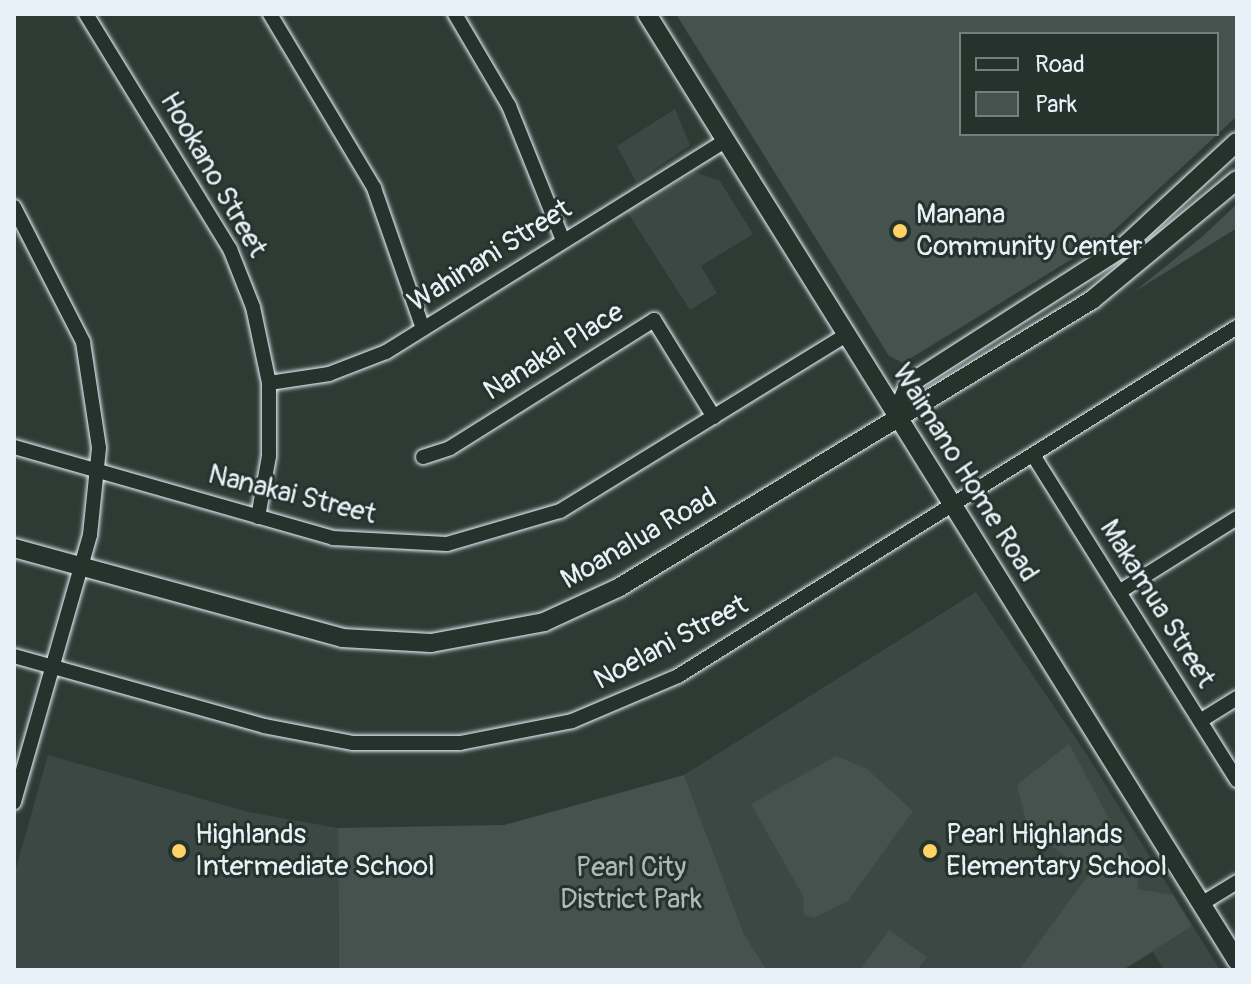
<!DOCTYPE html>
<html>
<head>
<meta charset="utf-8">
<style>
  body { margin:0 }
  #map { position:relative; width:1251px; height:984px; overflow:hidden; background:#2e3b35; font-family:Pangolin,sans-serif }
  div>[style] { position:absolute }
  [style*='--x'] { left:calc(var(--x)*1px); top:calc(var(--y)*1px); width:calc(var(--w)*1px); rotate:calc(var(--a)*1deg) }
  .built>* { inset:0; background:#3b4843 }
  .green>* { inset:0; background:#45524e }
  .roads { filter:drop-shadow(0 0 2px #e8f1f8) drop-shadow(0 0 2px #e8f1f8) }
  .minor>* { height:14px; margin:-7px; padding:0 7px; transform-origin:7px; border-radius:7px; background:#26332d }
  .major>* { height:18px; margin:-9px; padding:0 9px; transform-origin:9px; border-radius:9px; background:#26332d }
  .dots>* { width:22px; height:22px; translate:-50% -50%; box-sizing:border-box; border:4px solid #26332d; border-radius:50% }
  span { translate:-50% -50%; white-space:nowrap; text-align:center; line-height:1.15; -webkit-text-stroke:6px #26332d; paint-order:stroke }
  .street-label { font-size:28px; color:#e8f1f8 }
  .poi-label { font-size:28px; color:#e8f1f8 }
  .left { translate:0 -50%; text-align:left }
  .park-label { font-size:28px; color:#afb9bc }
  .frame { position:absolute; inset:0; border:16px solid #e8f1f8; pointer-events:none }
  .legend { position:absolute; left:959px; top:32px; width:260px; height:104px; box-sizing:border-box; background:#26332d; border:2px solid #747f7e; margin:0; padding:10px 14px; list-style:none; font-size:24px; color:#e8f1f8 }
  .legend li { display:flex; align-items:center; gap:16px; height:40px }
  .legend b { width:40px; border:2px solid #747f7e }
</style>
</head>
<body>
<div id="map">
  <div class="built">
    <i style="clip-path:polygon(675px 109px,690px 145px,636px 182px,617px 146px)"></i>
    <i style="clip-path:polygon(695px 172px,720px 181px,753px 234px,701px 266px,717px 293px,690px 310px,626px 210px)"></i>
    <i style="clip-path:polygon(976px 592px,1087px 755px,1220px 970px,1164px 970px,1153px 952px,1124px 970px,767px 970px,744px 934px,684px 775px)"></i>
    <i style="clip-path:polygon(48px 755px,248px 812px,338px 828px,339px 970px,14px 970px,14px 875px)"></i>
  </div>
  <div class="green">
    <i style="clip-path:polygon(evenodd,676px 14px,1237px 14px,1237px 116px,1106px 238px,903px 363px,889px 356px,676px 14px,1217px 34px,1217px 134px,961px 134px,961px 34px,1217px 34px)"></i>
    <i style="clip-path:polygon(1237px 204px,1237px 228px,1134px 292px,1203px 236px)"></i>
    <i style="clip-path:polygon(1069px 744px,1139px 874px,1137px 889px,1173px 895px,1192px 926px,1122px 970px,1019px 970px,1089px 874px,1028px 829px,1017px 785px)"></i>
    <i style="clip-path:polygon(836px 756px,867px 769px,913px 811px,848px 901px,814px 918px,804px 915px,803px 896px,751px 804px)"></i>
    <i style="clip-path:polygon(684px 775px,744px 934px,767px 970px,339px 970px,338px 828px,504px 825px)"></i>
    <i style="clip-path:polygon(889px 930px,927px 957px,917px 970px,860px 970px)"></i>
  </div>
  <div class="roads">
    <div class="minor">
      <i style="--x:86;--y:14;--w:276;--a:58.5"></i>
      <i style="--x:230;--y:249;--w:62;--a:68.4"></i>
      <i style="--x:253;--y:307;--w:78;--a:78.1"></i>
      <i style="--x:269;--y:383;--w:73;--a:90"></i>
      <i style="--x:269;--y:456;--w:62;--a:100.2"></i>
      <i style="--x:270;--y:14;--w:203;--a:59.1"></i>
      <i style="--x:374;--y:188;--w:149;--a:70.8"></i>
      <i style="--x:455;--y:14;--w:107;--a:59.6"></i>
      <i style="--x:509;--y:106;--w:144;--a:68.1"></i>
      <i style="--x:14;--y:207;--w:152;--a:62.9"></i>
      <i style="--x:83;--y:342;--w:107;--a:81.4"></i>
      <i style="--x:99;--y:448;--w:87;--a:95.9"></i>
      <i style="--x:90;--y:535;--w:278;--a:105.9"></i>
      <i style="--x:269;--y:383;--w:61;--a:-8.5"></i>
      <i style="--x:329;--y:374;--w:61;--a:-21.1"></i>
      <i style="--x:386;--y:352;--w:401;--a:-31.9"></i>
      <i style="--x:14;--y:447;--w:332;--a:15.9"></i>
      <i style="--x:333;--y:538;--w:114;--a:3"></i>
      <i style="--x:447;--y:544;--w:118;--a:-16.3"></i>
      <i style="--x:560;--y:511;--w:336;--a:-31.6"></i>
      <i style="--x:1033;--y:455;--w:384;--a:57.9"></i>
      <i style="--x:423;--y:457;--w:28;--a:-18"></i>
      <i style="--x:450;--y:448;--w:241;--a:-32.1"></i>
      <i style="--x:654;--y:320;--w:114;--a:58.3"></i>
      <i style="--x:1119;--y:592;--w:139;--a:-32.1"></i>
      <i style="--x:14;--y:656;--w:260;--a:15.6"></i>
      <i style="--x:264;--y:726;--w:91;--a:10.8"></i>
      <i style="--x:353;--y:743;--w:107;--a:0"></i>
      <i style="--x:460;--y:743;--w:114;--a:-11.1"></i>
      <i style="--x:572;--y:721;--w:115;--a:-23"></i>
      <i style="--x:678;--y:676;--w:659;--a:-31.98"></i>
      <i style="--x:1200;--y:721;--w:44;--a:-31.9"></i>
      <i style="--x:1201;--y:904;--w:42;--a:-31.4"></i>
    </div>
    <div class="major">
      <i style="--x:647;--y:14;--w:1116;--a:58.08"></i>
      <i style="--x:896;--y:415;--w:34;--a:-67"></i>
      <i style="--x:909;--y:384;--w:253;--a:-32.6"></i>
      <i style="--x:1122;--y:248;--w:156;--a:-42.7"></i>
      <i style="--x:14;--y:548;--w:340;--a:15.3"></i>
      <i style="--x:342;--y:638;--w:89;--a:3.2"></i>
      <i style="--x:431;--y:643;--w:115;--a:-10.5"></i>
      <i style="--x:544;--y:622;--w:81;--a:-24.7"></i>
      <i style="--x:618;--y:588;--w:555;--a:-31.28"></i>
      <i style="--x:1092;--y:300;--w:188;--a:-39.6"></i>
    </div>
  </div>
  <div class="dots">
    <i style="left:900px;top:231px;background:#ffd166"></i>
    <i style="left:179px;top:851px;background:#ffd166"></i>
    <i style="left:930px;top:851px;background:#ffd166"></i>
  </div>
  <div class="street-label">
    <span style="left:213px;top:175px;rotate:60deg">Hookano Street</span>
    <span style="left:490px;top:256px;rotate:-32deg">Wahinani Street</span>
    <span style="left:554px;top:352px;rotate:-32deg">Nanakai Place</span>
    <span style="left:965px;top:473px;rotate:58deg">Waimano Home Road</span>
    <span style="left:292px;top:495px;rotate:14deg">Nanakai Street</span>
    <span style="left:639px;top:539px;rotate:-30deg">Moanalua Road</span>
    <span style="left:1157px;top:604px;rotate:58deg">Makamua Street</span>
    <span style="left:671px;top:643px;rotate:-28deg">Noelani Street</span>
  </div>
  <div class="poi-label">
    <span class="left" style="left:916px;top:231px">Manana<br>Community Center</span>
    <span class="left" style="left:195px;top:851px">Highlands<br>Intermediate School</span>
    <span class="left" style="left:946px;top:851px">Pearl Highlands<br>Elementary School</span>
  </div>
  <div class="park-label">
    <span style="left:631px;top:884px">Pearl City<br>District Park</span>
  </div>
  <div class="frame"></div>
  <ul class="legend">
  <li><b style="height:10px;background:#26332d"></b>Road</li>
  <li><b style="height:22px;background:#45524e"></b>Park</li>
  </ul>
</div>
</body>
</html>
